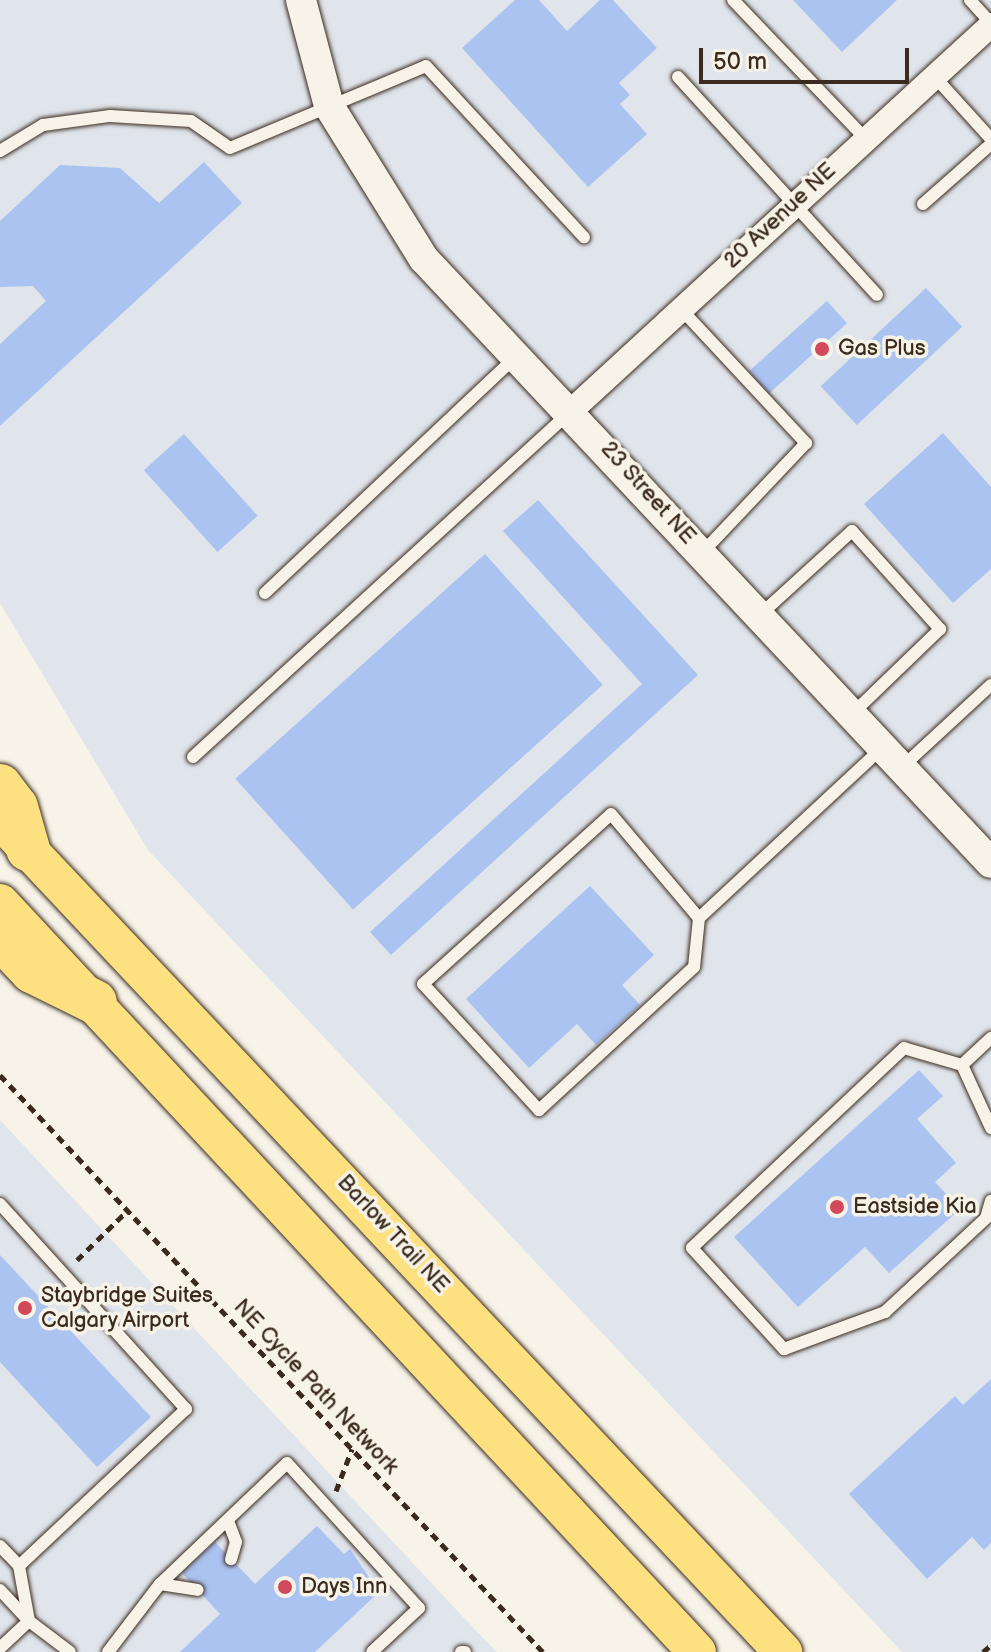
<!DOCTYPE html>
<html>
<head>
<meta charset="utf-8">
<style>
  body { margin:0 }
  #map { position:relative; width:991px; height:1652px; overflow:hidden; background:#f7f3e8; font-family:"Balsamiq Sans",sans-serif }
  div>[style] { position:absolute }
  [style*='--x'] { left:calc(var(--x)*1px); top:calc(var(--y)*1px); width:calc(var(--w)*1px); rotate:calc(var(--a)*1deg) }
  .built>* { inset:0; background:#e0e5eb }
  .building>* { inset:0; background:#abc3f1; transform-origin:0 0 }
  .path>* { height:5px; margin-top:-2.5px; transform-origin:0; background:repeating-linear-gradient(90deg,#3b2a1e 0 8px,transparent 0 14px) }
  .roads { filter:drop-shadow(0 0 2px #3b2a1e) drop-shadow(0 0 2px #3b2a1e) }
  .service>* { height:12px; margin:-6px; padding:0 6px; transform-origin:6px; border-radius:6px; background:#f7f3e8 }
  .minor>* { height:24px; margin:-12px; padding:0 12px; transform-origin:12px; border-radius:12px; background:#f7f3e8 }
  .tertiary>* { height:30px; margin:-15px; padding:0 15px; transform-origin:15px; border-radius:15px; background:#f7f3e8 }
  .primary>* { height:38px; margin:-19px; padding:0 19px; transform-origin:19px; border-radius:19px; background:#fde080 }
  .motorway>* { height:44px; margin:-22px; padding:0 22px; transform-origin:22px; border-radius:22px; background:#fde080 }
  .dots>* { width:22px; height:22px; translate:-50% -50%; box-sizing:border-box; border:4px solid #f7f3e8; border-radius:50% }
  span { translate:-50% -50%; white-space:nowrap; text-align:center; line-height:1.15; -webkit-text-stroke:7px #f7f3e8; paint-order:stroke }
  .street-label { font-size:22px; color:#3b2a1e }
  .poi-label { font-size:22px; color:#3b2a1e }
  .left { translate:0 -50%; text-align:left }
  .scale { position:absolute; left:699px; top:48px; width:210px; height:36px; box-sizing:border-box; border:4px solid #3b2a1e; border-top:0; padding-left:10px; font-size:24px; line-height:28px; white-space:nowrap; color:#3b2a1e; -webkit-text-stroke:6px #f7f3e8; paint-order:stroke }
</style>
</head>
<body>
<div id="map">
  <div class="built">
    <i style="clip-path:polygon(0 0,991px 0,991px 1652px,902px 1652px,148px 850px,0 603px)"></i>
    <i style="clip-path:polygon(0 1120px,464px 1618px,497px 1652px,0 1652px)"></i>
  </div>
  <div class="building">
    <i style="clip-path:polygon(515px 0,539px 0,567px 31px,600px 0,613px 0,657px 48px,619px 83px,630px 95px,620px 104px,647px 134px,588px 187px,462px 48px)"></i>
    <i style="clip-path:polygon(793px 0,897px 0,842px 52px)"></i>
    <i style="clip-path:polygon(204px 162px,242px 203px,0 426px,0 344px,46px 301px,33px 286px,0 287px,0 221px,60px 165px,120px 168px,159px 203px)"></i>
    <i style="left:926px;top:288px;width:53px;height:144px;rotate:47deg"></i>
    <i style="left:827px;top:301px;width:30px;height:105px;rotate:48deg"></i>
    <i style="clip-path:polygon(943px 433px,991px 487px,991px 569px,953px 603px,864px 504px)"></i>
    <i style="left:184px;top:434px;width:110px;height:54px;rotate:48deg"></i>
    <i style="clip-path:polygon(538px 500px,698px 675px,391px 955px,370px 932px,642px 684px,503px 531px)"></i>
    <i style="left:485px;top:554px;width:176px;height:336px;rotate:48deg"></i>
    <i style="clip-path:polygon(590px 886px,654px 955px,622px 985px,640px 1005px,596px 1045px,577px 1024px,529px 1068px,466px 999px)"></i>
    <i style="clip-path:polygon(919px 1070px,943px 1096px,917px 1119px,956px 1163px,935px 1182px,960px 1209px,889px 1273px,865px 1247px,798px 1307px,734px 1237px)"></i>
    <i style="clip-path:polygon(0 1255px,151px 1417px,97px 1467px,0 1362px)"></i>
    <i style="clip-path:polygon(991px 1379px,991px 1543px,984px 1550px,972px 1537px,927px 1579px,849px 1494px,955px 1396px,963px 1405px)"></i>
    <i style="clip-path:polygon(317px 1526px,344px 1554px,350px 1549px,379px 1592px,315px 1652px,180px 1652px,220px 1614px,182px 1573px,215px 1542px,255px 1584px)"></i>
  </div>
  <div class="path">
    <i style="--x:0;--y:1075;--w:792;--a:46.74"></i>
    <i style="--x:77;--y:1260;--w:71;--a:-44.4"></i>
    <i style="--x:336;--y:1491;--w:45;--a:-69.1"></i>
    <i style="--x:983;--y:1652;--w:11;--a:-41"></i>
  </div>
  <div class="roads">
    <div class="service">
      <i style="--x:733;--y:0;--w:191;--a:46.3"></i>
      <i style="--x:970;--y:0;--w:31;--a:48"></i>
      <i style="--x:934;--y:76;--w:85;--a:47.9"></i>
      <i style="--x:678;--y:77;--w:295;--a:47.6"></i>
      <i style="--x:0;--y:151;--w:50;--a:-31.2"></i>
      <i style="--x:43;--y:125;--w:68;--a:-7.7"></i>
      <i style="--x:110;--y:116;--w:81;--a:3.5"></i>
      <i style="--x:191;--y:121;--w:47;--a:34.7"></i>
      <i style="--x:230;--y:148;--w:212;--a:-22.7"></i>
      <i style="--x:426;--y:66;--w:233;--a:47.3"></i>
      <i style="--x:923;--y:204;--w:91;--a:-41.4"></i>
      <i style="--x:680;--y:308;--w:185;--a:47"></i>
      <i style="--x:806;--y:443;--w:151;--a:133.4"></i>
      <i style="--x:265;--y:593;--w:344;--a:-43.3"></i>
      <i style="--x:761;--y:614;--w:123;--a:-42.4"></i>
      <i style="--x:852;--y:531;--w:132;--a:48.1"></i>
      <i style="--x:940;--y:629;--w:122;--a:136"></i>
      <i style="--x:193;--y:757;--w:511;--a:-42.46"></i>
      <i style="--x:902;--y:767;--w:121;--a:-42.7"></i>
      <i style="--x:699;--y:918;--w:49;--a:95.8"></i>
      <i style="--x:694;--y:967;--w:211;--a:137.3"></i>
      <i style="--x:539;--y:1110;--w:171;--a:-132.6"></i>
      <i style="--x:423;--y:984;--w:253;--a:-42.1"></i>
      <i style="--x:611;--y:814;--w:136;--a:49.8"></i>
      <i style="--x:699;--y:918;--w:251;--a:-42.9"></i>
      <i style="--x:962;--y:1065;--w:40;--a:-43"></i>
      <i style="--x:991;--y:1128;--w:69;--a:-114.7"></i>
      <i style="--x:962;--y:1065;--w:60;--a:-163.7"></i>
      <i style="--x:904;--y:1048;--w:291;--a:136.7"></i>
      <i style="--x:692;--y:1248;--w:137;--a:47.7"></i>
      <i style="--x:784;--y:1349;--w:108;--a:-20.1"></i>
      <i style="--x:885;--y:1312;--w:138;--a:-42.9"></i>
      <i style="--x:986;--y:1218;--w:18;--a:-74"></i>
      <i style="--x:0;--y:1204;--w:277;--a:47.8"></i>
      <i style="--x:186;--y:1409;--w:229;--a:136.8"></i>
      <i style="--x:228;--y:1521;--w:22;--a:69"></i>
      <i style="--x:236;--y:1542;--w:18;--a:106"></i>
      <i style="--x:0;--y:1546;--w:28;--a:46"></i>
      <i style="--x:19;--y:1566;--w:56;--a:79.7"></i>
      <i style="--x:160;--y:1584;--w:38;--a:9"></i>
      <i style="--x:0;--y:1590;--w:42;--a:46.9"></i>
      <i style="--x:0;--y:1648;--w:40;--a:-43"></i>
      <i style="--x:29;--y:1621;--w:51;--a:37.1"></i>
      <i style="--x:108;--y:1652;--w:86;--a:-52.6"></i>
      <i style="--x:160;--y:1584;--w:175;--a:-43.6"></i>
      <i style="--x:287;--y:1463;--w:196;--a:47.7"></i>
      <i style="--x:419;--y:1608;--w:64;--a:136.9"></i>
      <i style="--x:461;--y:1652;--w:4;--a:0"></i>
    </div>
    <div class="minor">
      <i style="--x:572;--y:410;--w:569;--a:-42.58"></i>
    </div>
    <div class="tertiary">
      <i style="--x:301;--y:0;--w:110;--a:75.2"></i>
      <i style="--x:329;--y:106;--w:180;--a:58.2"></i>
      <i style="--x:424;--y:259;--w:828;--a:46.81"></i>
    </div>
    <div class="primary">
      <i style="--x:7;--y:827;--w:1133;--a:46.75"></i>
      <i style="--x:0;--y:903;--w:1023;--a:47.06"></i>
    </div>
    <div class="motorway">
      <i style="--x:0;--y:786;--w:26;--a:53"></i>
      <i style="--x:16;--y:807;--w:44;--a:74.1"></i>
      <i style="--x:0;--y:937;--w:47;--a:46.7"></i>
      <i style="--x:32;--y:971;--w:70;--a:26.2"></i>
    </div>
  </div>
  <div class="dots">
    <i style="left:822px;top:349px;background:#d1495b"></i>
    <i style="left:837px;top:1207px;background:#d1495b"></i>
    <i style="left:25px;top:1308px;background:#d1495b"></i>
    <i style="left:285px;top:1587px;background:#d1495b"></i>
  </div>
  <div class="street-label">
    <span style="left:780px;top:216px;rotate:-43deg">20 Avenue NE</span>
    <span style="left:648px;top:493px;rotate:48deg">23 Street NE</span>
    <span style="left:393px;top:1234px;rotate:47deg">Barlow Trail NE</span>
    <span style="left:316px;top:1387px;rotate:47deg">NE Cycle Path Network</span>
  </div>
  <div class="poi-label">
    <span class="left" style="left:838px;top:349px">Gas Plus</span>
    <span class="left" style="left:853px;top:1207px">Eastside Kia</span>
    <span class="left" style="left:41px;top:1308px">Staybridge Suites<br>Calgary Airport</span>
    <span class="left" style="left:301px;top:1587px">Days Inn</span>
  </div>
  <div class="scale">50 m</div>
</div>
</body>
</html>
